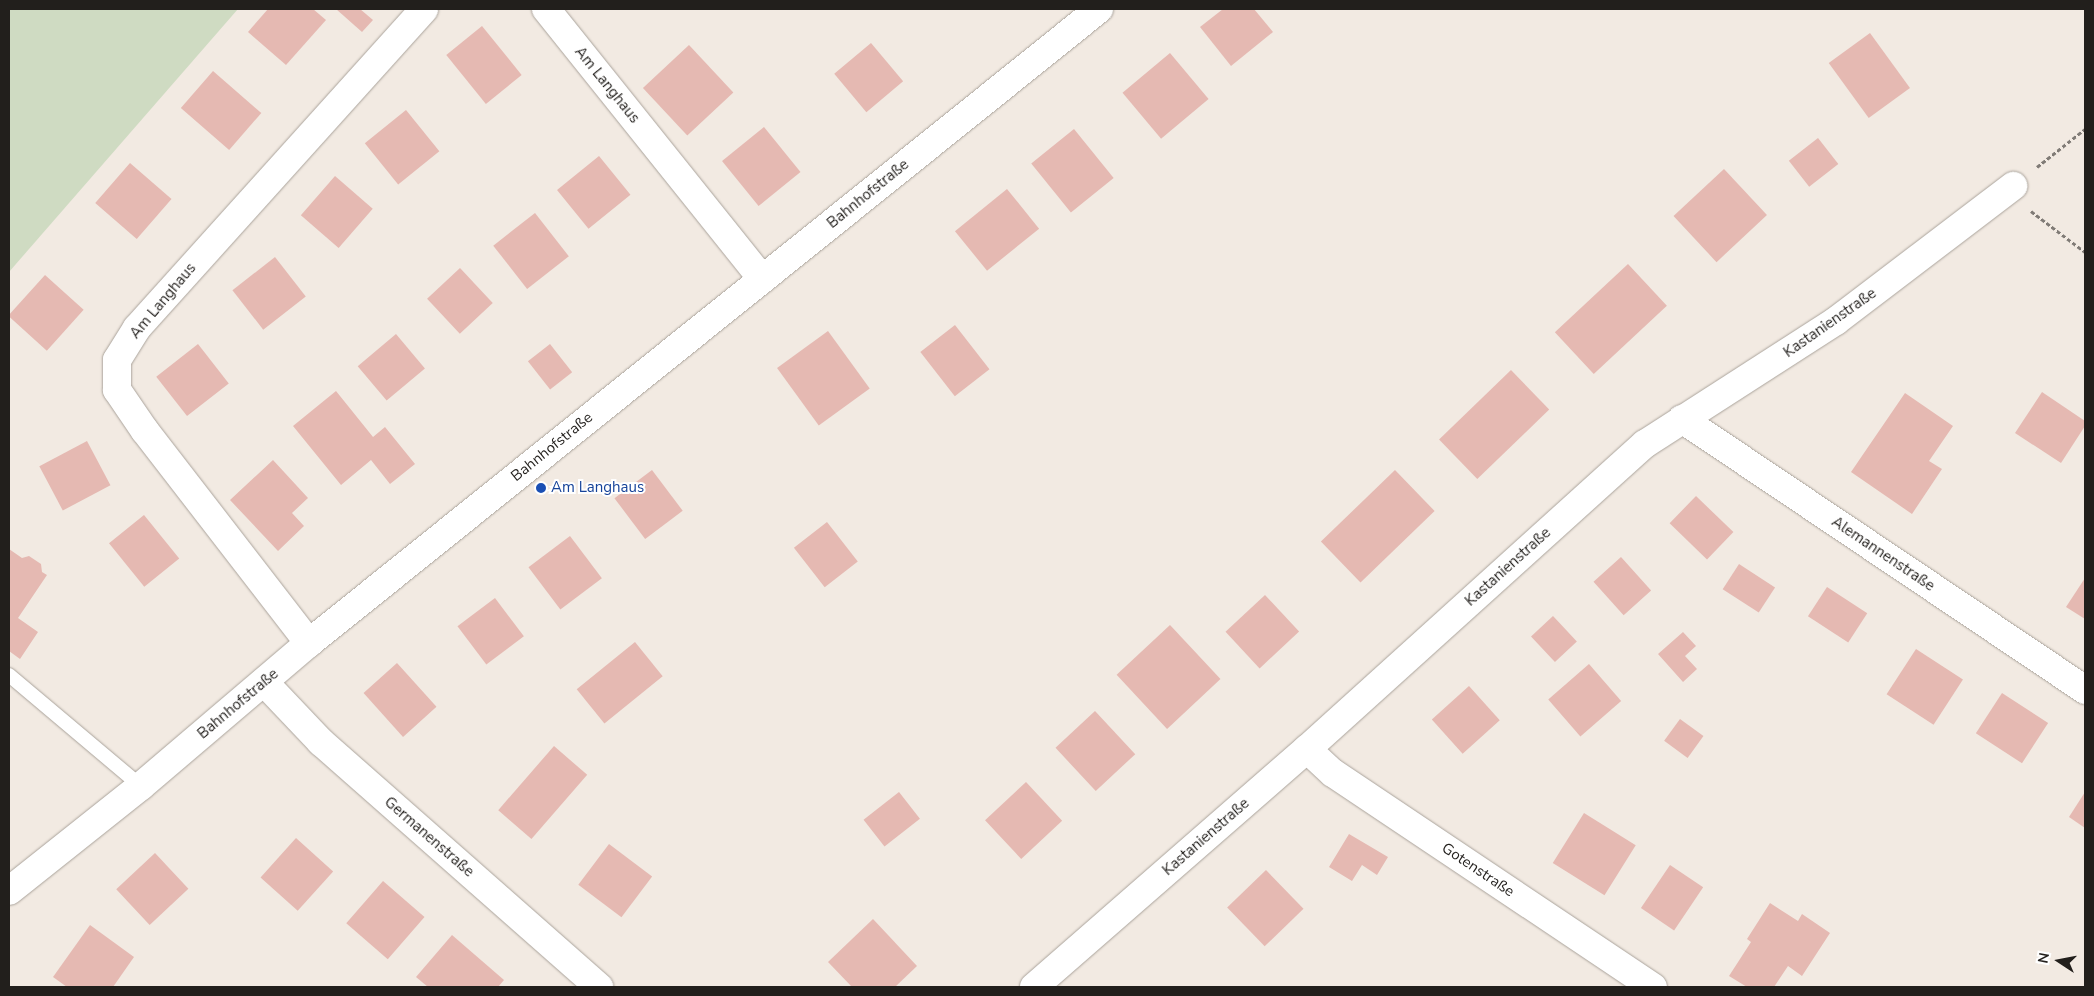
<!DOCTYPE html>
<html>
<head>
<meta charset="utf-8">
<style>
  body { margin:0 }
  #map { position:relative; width:2094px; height:996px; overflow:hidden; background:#f2eae2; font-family:"Nunito Sans",sans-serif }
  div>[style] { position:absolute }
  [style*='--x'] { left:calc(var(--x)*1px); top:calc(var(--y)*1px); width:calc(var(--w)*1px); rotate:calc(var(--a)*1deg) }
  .green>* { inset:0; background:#cfdbc2 }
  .building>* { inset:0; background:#e5b9b2; transform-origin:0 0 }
  .path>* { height:3px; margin-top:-1.5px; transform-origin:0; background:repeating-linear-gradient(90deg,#807b76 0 4px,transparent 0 6.5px) }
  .roads { filter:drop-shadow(0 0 1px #aaa39b) drop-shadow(0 0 1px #aaa39b) }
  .lane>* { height:14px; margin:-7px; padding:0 7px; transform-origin:7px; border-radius:7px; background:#fff }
  .street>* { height:28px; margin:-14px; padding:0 14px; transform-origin:14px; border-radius:14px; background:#fff }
  .dots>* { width:14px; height:14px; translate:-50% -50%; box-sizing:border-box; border:2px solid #fff; border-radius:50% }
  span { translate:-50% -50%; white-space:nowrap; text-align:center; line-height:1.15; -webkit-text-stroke:4px #fff; paint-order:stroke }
  .street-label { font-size:15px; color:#221f1c }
  .transit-label { font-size:15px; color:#164399 }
  .left { translate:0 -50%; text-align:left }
  .frame { position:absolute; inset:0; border:10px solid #221f1c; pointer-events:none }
  .north { position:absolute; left:2034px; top:936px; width:50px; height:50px; -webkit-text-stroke:4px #fff; paint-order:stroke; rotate:281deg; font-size:14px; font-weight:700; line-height:20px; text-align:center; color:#221f1c }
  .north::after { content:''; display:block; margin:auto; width:18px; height:22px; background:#221f1c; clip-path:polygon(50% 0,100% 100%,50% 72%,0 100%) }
</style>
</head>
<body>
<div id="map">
  <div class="green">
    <i style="clip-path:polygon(9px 9px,238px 9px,9px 272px)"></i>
  </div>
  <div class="building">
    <i style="clip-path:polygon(268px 9px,313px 9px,326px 20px,286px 65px,248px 32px)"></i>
    <i style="clip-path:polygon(336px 9px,360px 9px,373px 20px,362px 32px)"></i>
    <i style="clip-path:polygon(1223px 9px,1254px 9px,1273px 32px,1231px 66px,1200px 27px)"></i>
    <i style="left:482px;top:26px;width:63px;height:46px;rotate:51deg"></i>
    <i style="left:1870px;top:33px;width:68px;height:51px;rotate:54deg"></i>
    <i style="left:871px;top:43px;width:50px;height:48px;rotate:50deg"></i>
    <i style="left:689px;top:45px;width:65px;height:63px;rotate:47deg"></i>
    <i style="left:1170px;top:53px;width:60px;height:62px;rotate:50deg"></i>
    <i style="left:213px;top:71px;width:64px;height:49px;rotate:41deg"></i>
    <i style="left:406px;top:110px;width:53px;height:53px;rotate:51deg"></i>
    <i style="left:764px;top:127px;width:58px;height:54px;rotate:51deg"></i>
    <i style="left:1074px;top:129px;width:63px;height:55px;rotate:51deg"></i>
    <i style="left:1818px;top:138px;width:33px;height:37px;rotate:52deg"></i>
    <i style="left:599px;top:156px;width:50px;height:54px;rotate:51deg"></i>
    <i style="left:130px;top:163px;width:55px;height:53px;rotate:41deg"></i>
    <i style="left:1724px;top:169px;width:63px;height:69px;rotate:47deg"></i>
    <i style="left:335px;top:176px;width:50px;height:52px;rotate:41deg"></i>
    <i style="left:1007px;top:189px;width:51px;height:67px;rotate:51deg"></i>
    <i style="left:535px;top:213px;width:55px;height:53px;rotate:52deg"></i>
    <i style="left:275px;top:257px;width:50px;height:54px;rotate:52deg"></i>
    <i style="left:1628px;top:264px;width:57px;height:100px;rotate:47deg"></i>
    <i style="left:460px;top:268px;width:48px;height:45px;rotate:47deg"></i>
    <i style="left:45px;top:275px;width:52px;height:55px;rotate:42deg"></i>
    <i style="left:955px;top:325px;width:56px;height:44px;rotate:52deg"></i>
    <i style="left:828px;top:331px;width:71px;height:63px;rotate:54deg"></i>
    <i style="left:396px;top:334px;width:45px;height:50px;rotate:50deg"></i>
    <i style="left:198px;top:344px;width:50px;height:53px;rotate:52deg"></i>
    <i style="left:550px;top:344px;width:36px;height:28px;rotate:52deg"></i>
    <i style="left:1511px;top:370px;width:55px;height:100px;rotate:46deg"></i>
    <i style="clip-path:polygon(336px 391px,373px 437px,385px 427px,415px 464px,390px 484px,371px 460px,341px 485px,293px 426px)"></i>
    <i style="clip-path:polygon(2042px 392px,2085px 421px,2085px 426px,2061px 463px,2015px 433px)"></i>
    <i style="clip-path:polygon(1905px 393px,1953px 426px,1929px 461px,1942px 469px,1912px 514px,1851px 472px)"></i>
    <i style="left:87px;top:441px;width:50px;height:54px;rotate:62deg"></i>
    <i style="clip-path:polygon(273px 460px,308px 498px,292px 513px,304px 526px,278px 551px,230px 500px)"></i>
    <i style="left:652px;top:470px;width:51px;height:47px;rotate:53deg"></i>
    <i style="left:1395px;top:470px;width:57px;height:103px;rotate:46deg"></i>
    <i style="left:1696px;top:496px;width:52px;height:38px;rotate:44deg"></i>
    <i style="left:144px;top:515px;width:56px;height:45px;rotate:51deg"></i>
    <i style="left:827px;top:522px;width:50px;height:42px;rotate:52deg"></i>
    <i style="left:570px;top:536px;width:53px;height:52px;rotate:53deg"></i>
    <i style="clip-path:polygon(9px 549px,22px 558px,29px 556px,41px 564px,42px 572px,47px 575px,18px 618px,38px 632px,20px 659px,9px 651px)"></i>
    <i style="left:1621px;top:557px;width:45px;height:37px;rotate:48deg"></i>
    <i style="left:1739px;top:564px;width:43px;height:30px;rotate:33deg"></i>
    <i style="clip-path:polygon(2085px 578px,2085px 619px,2066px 607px)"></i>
    <i style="left:1827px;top:587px;width:48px;height:35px;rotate:33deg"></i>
    <i style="left:1265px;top:595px;width:50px;height:54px;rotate:47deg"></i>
    <i style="left:495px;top:598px;width:48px;height:47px;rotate:53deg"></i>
    <i style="left:1553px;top:616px;width:35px;height:30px;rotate:47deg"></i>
    <i style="left:1170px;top:625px;width:74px;height:73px;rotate:47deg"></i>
    <i style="clip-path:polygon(1683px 632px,1696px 646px,1685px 656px,1697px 669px,1683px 682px,1658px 654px)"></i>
    <i style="left:635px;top:642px;width:44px;height:75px;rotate:51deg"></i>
    <i style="left:1916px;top:649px;width:56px;height:54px;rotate:33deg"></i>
    <i style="left:397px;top:663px;width:59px;height:45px;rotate:48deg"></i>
    <i style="left:1589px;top:664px;width:49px;height:54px;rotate:49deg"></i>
    <i style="left:1469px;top:686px;width:46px;height:50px;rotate:48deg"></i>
    <i style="left:2002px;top:693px;width:55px;height:48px;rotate:33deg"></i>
    <i style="left:1095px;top:711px;width:59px;height:54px;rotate:47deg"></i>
    <i style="left:1680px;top:719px;width:29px;height:27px;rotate:36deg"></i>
    <i style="left:554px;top:746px;width:44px;height:85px;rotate:41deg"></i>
    <i style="left:1026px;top:782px;width:53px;height:56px;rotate:47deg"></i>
    <i style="left:899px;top:792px;width:34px;height:45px;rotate:52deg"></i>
    <i style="clip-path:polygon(2085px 792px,2085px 828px,2069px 817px)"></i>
    <i style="left:1584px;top:813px;width:61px;height:59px;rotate:32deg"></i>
    <i style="clip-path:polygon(1349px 834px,1388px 857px,1377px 875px,1362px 865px,1352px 881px,1329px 867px)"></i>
    <i style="left:296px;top:838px;width:50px;height:53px;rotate:42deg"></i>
    <i style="left:609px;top:844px;width:54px;height:51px;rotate:37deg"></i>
    <i style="left:155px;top:853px;width:49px;height:53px;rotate:47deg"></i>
    <i style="left:1670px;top:865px;width:40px;height:52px;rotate:34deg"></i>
    <i style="left:1266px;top:870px;width:54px;height:54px;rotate:46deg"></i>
    <i style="left:383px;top:881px;width:55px;height:56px;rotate:41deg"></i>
    <i style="clip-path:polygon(1770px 903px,1798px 921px,1802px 914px,1830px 933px,1802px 976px,1788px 966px,1774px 987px,1747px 987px,1729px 976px,1751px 942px,1747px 939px)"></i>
    <i style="clip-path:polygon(873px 919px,917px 966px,895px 987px,852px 987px,828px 962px)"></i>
    <i style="clip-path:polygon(90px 925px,134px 957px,113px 987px,67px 987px,53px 977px)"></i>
    <i style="clip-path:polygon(452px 935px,504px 980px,498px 987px,428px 987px,416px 977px)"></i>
  </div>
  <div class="path">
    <i style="--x:2037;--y:167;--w:61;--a:-38.4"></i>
    <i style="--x:2031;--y:211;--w:68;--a:37.2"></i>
  </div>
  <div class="roads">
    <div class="lane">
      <i style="--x:9;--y:675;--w:172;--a:40.1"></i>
    </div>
    <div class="street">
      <i style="--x:546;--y:9;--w:346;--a:51.3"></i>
      <i style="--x:1682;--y:419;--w:486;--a:33.9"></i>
      <i style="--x:309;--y:643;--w:268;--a:-127.7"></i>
      <i style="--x:145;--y:431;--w:50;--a:-124.3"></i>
      <i style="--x:117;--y:390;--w:30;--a:-90"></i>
      <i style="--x:117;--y:360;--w:38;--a:-58"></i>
      <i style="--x:137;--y:328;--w:429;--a:-48"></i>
      <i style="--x:264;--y:682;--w:83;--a:46.5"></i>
      <i style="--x:321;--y:742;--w:371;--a:41.4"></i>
      <i style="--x:1307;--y:749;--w:35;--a:43"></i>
      <i style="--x:1333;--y:773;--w:385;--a:33.8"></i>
      <i style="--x:9;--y:891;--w:169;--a:-38.5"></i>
      <i style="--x:141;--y:786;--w:221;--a:-40.4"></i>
      <i style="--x:309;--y:643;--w:1013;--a:-38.75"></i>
      <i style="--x:1034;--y:987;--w:362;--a:-41.1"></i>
      <i style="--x:1307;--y:749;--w:455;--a:-42.1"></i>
      <i style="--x:1645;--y:444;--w:227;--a:-32.8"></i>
      <i style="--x:1836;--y:321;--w:223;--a:-37.3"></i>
    </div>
  </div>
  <div class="dots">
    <i style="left:541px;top:488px;background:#1a4fb4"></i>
  </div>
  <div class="street-label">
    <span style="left:607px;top:85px;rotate:51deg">Am Langhaus</span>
    <span style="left:868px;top:194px;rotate:-39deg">Bahnhofstraße</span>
    <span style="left:163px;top:301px;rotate:-50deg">Am Langhaus</span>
    <span style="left:1830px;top:323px;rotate:-35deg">Kastanienstraße</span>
    <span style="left:552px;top:447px;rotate:-39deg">Bahnhofstraße</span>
    <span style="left:1883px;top:554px;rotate:34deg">Alemannenstraße</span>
    <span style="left:1508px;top:567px;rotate:-42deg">Kastanienstraße</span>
    <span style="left:238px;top:704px;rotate:-40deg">Bahnhofstraße</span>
    <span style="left:429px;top:837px;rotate:41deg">Germanenstraße</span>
    <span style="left:1206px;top:837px;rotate:-41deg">Kastanienstraße</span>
    <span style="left:1478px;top:870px;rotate:34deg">Gotenstraße</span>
  </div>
  <div class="transit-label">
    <span class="left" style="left:551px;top:488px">Am Langhaus</span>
  </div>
  <div class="frame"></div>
  <div class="north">N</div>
</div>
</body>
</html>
